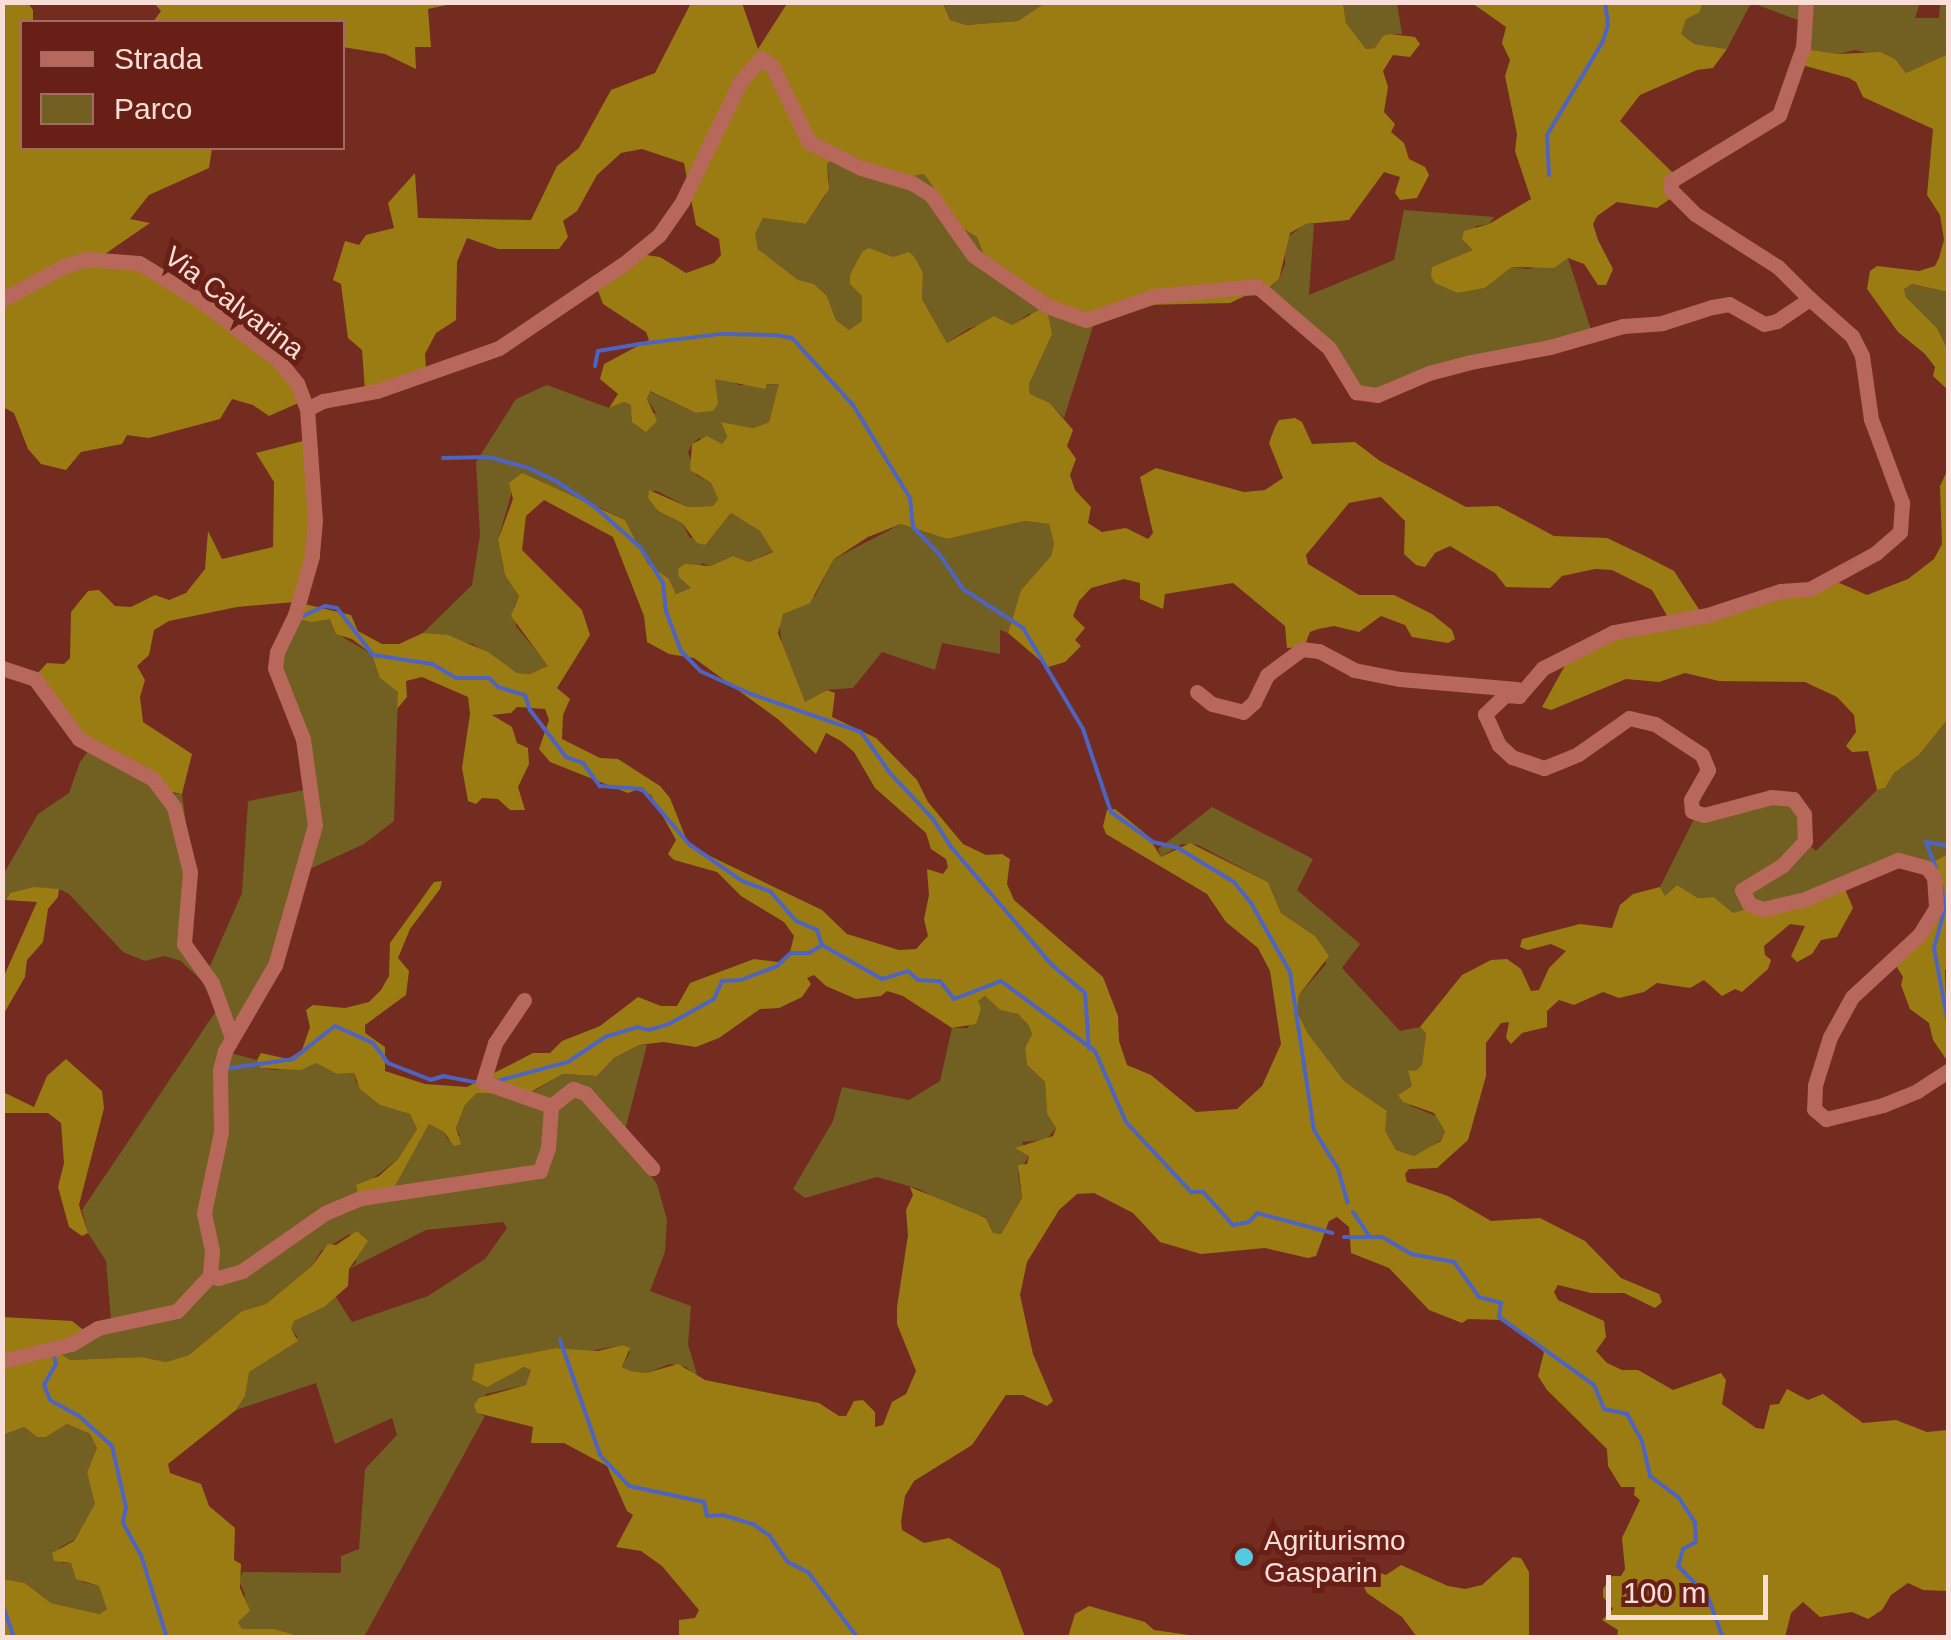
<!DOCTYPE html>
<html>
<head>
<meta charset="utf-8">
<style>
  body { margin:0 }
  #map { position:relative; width:1951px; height:1640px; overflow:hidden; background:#742b20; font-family:Helvetica,sans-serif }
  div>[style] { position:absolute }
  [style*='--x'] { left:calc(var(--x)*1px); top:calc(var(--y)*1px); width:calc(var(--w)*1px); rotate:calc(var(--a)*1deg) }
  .green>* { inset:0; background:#725f22 }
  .forest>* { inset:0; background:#9a7c13 }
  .stream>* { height:4px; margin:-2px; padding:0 2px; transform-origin:2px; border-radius:2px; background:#4f64c1 }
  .minor>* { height:15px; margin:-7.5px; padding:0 7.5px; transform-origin:7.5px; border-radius:7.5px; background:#b8685a }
  .dots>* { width:28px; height:28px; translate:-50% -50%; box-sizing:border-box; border:5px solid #681f15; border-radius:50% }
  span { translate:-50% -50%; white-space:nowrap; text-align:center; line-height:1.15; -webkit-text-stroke:10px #681f15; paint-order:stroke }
  .street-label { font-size:28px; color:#f9ded8 }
  .poi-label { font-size:28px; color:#f9ded8 }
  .left { translate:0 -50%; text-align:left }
  .frame { position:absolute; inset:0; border:5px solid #f9ded8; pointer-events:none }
  .legend { position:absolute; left:20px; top:20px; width:325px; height:130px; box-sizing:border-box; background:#681f15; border:2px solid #a26b63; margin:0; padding:12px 18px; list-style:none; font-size:30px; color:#f9ded8 }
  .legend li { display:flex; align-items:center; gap:20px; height:50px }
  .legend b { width:50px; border:2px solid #a26b63 }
  .scale { position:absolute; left:1606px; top:1575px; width:162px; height:45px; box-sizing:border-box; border:5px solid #f9ded8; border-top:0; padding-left:12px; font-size:30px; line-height:35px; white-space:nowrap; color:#f9ded8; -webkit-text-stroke:8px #681f15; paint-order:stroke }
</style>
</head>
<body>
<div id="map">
  <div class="green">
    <i style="clip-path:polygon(943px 2px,1045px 3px,1018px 21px,966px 25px,950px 20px)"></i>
    <i style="clip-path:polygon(1343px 3px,1397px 3px,1402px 34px,1390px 34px,1375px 48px,1366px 49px,1346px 23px)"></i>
    <i style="clip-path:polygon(1702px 3px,1751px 3px,1727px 49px,1694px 44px,1680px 34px,1686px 18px,1700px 12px)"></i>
    <i style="clip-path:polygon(1752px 3px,1920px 3px,1915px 18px,1939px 18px,1940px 3px,1948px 3px,1948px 54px,1906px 73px,1895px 59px,1855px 50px,1839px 54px,1804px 49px,1806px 23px)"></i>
    <i style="clip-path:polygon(833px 157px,891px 179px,924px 174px,962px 228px,977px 237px,986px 261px,1095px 320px,1064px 418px,1050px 403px,1030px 394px,1029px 384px,1037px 365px,1030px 313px,1012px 326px,985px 323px,968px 329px,947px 343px,922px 299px,923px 273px,857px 289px,862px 296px,862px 321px,849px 330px,836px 320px,827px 296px,814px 284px,798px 281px,758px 249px,754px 234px,763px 218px,806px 224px,825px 196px,829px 180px,827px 163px)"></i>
    <i style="clip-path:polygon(1404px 210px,1494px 217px,1489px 224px,1476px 226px,1469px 243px,1474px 250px,1432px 267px,1458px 293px,1485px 288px,1512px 267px,1529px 269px,1568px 258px,1594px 339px,1466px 365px,1368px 398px,1268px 290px,1279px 279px,1285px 264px,1285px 239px,1305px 224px,1314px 224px,1309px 295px,1394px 260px)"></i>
    <i style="clip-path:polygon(1911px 284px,1948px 292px,1948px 350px,1937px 328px,1906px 297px,1904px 288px)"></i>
    <i style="clip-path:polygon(722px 377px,739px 385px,780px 384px,769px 422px,753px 428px,721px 422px,727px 437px,722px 444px,699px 438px,692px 444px,688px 452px,696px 475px,711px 483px,718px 499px,713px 506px,688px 507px,657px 491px,649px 491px,648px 498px,658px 511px,682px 523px,690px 538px,715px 532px,731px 513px,760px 531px,773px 551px,749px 562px,733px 556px,710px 566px,702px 563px,687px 581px,692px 588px,676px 594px,669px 579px,648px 564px,625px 520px,586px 501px,512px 491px,498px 540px,503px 567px,519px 596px,514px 607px,516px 626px,549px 666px,530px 674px,517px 673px,473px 644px,423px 633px,472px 585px,480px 535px,476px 462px,516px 399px,547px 385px,609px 408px,624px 402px,632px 405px,633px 414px,656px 413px,647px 399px,649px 391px,696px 413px,713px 411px,714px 379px)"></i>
    <i style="clip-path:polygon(1025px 521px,1049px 524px,1054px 544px,1051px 556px,1021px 590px,1008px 633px,1000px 630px,1000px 654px,942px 643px,935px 670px,882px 652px,853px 688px,826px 690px,805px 703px,784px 657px,779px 625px,783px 614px,815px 596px,834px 559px,901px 524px,947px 539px)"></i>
    <i style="clip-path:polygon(290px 617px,330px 619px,344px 638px,372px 654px,387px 682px,398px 692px,394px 821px,364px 844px,301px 873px,288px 929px,223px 1051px,257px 1060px,260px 1068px,276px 1070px,316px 1062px,337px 1074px,354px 1073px,356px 1082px,380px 1105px,410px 1114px,417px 1129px,398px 1159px,371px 1180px,403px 1171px,429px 1124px,444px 1132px,448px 1140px,460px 1136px,456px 1128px,465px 1105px,477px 1093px,534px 1091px,563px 1074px,597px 1076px,614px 1058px,639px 1045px,647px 1045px,623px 1138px,657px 1184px,667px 1220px,665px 1252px,650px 1291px,691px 1306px,688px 1344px,698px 1378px,686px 1367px,670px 1364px,646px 1373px,629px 1371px,622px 1367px,630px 1352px,622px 1345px,590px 1351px,556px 1348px,475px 1365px,516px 1371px,524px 1367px,532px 1370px,531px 1378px,526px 1385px,486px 1394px,477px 1413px,485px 1416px,364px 1637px,301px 1637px,275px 1629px,242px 1629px,238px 1622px,245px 1595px,239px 1580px,243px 1572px,341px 1573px,341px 1556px,359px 1549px,365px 1469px,397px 1435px,392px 1418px,335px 1444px,316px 1383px,236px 1410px,245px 1396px,245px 1379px,249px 1372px,298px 1337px,290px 1329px,294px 1321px,330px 1302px,334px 1294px,352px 1322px,428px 1296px,485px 1259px,507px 1228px,503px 1222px,426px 1230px,349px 1269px,356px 1263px,350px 1234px,321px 1251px,312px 1266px,266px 1304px,242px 1311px,189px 1355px,166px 1362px,142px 1357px,70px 1360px,52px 1349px,111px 1321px,106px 1261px,88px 1233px,82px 1210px,216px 1011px,202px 981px,181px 961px,164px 956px,145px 961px,123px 952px,69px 894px,59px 889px,10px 893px,6px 900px,3px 898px,3px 875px,38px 814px,69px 793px,80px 762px,94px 743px,174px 794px,182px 794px,189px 846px,190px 947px,210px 966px,242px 893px,248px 801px,309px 789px,303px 736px,274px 668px)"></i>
    <i style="clip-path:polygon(1948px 719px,1948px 854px,1927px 865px,1915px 858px,1741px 913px,1733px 913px,1714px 897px,1698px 898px,1677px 885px,1665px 897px,1660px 887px,1696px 815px,1768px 800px,1800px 806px,1802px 838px,1816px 851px,1877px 790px,1885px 788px,1894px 773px,1919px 755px)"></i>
    <i style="clip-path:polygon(1212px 807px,1313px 859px,1297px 890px,1360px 944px,1342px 968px,1400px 1031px,1420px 1027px,1426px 1033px,1422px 1066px,1412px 1086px,1399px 1095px,1411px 1106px,1441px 1118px,1445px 1131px,1441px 1140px,1423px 1153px,1414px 1156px,1396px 1150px,1384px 1131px,1387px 1111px,1345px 1082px,1308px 1035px,1297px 1012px,1299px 995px,1326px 964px,1315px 936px,1281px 913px,1268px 882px,1198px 845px,1182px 844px,1161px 857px,1158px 849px)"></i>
    <i style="clip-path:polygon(985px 996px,1000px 1010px,1018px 1014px,1029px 1026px,1032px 1034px,1025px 1048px,1027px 1065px,1045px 1082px,1047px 1114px,1056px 1128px,1046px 1140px,1022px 1142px,1029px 1156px,1018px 1174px,1022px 1198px,1001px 1234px,993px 1233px,986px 1217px,954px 1209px,919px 1189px,877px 1177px,805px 1198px,793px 1189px,833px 1121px,842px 1087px,909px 1100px,940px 1081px,952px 1028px,968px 1028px,978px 1001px)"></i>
    <i style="clip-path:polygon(67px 1424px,90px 1434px,97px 1448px,87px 1472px,96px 1504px,74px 1540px,59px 1548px,62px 1563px,71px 1563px,83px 1582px,99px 1586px,104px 1593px,107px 1609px,101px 1614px,51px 1603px,25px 1583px,3px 1579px,3px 1435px,24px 1427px,37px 1437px,46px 1437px)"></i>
  </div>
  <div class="forest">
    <i style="clip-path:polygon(evenodd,788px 2px,943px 3px,950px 20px,966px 25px,1018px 21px,1045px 3px,1343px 3px,1346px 23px,1366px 49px,1375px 48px,1383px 36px,1390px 34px,1415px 37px,1420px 44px,1410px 57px,1393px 55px,1383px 71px,1388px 87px,1384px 112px,1395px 124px,1391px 132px,1404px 143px,1409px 159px,1425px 167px,1429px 175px,1417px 198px,1400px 200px,1395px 193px,1400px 177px,1384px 172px,1349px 220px,1306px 224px,1290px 233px,1279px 279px,1261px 295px,1245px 296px,1230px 303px,1144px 305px,1071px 317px,986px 261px,977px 237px,962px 228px,924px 174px,891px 180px,833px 158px,827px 164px,829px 189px,806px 224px,763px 218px,755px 234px,758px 249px,798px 280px,814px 284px,827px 296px,836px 320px,849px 330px,862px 321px,862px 296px,850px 284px,850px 275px,862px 252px,869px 248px,893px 257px,909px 252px,915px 258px,923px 273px,922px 299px,947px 343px,994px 316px,1012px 325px,1039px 310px,1048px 315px,1052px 334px,1029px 384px,1030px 394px,1050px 403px,1073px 430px,1067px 446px,1076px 459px,1070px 475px,1075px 490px,1091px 507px,1088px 523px,1102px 532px,1126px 528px,1148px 539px,1153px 533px,1140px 477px,1156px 468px,1244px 492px,1265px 490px,1283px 478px,1269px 443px,1275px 427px,1279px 420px,1295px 418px,1302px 422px,1312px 444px,1355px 442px,1380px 461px,1466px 507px,1498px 506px,1554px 536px,1607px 538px,1645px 556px,1674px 571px,1704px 617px,1835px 581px,1867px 595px,1908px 579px,1934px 559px,1942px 544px,1940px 486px,1948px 469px,1948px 719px,1919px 755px,1894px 773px,1885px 788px,1877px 790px,1868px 751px,1852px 752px,1846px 746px,1856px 732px,1854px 715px,1837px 697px,1805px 682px,1719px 681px,1685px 673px,1659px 682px,1626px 679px,1551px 710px,1542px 707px,1568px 660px,1583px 656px,1601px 638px,1669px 619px,1652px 590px,1612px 570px,1595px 569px,1562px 576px,1550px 588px,1506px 587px,1495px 573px,1450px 546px,1435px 553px,1425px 567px,1416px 565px,1404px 554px,1405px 521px,1381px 497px,1349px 503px,1306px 555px,1308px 564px,1359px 595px,1394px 595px,1432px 614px,1452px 630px,1455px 639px,1448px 643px,1412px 637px,1405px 625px,1381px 616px,1359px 632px,1334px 626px,1318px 629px,1310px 632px,1304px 647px,1287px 648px,1285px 626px,1233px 583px,1165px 594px,1163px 609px,1140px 599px,1140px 583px,1124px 579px,1091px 588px,1079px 601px,1073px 616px,1085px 628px,1075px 640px,1081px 646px,1065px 662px,1048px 667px,1008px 633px,1021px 590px,1051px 556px,1054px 544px,1049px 524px,1025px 521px,947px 539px,901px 524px,868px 537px,834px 559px,810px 603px,783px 614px,778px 633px,805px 702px,827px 690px,835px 693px,832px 717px,876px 738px,917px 780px,928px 802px,963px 844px,986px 855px,1002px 854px,1010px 859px,1007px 884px,1014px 900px,1103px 977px,1118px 1016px,1119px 1041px,1127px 1065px,1151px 1075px,1196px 1112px,1237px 1109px,1262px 1086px,1281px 1044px,1270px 971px,1258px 948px,1226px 922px,1207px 894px,1106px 834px,1103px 826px,1107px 810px,1115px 809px,1147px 835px,1161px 857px,1190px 843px,1268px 882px,1281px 913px,1315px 936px,1329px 956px,1299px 995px,1297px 1012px,1308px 1034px,1345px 1082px,1387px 1111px,1385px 1131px,1396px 1150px,1414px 1156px,1441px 1141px,1445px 1131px,1434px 1113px,1403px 1102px,1398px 1095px,1412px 1086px,1408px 1070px,1416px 1071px,1422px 1065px,1426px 1033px,1420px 1027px,1462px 975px,1491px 960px,1507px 959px,1521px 969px,1531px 991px,1539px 990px,1549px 968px,1566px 951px,1551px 944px,1528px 950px,1520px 947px,1522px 939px,1580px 924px,1612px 928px,1620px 905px,1633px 894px,1660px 887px,1665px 896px,1677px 885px,1698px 898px,1714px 897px,1733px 913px,1842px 882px,1853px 908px,1837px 937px,1821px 940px,1812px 954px,1797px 962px,1791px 956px,1805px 926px,1790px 924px,1764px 946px,1765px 955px,1771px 960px,1768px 969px,1742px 992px,1735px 989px,1722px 996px,1704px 980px,1690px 988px,1657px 983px,1644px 992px,1619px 998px,1603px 992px,1574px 1005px,1559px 1000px,1547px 1011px,1547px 1027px,1522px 1033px,1511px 1044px,1506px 1038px,1509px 1022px,1501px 1023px,1486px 1043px,1486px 1076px,1468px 1140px,1437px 1168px,1409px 1169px,1405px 1174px,1407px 1182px,1448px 1196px,1491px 1221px,1540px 1218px,1585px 1241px,1621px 1278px,1659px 1294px,1662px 1302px,1655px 1308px,1624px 1293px,1591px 1293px,1558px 1285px,1554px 1292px,1558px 1300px,1604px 1321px,1606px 1337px,1596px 1351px,1607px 1363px,1622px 1370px,1638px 1370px,1673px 1390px,1721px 1373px,1726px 1380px,1722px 1404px,1756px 1428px,1764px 1429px,1770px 1405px,1779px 1404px,1787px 1389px,1808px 1400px,1823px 1394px,1863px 1423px,1896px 1420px,1927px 1432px,1948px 1430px,1948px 1591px,1923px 1590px,1908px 1583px,1891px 1595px,1882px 1610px,1868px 1619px,1852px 1612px,1820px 1617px,1803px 1602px,1791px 1613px,1785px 1637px,1617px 1637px,1618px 1630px,1602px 1620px,1613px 1609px,1603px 1597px,1603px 1589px,1612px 1576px,1621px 1576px,1625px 1569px,1622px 1538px,1640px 1500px,1634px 1495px,1635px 1487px,1621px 1487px,1608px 1466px,1607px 1449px,1547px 1390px,1538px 1376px,1544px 1352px,1538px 1346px,1501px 1320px,1468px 1319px,1462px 1323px,1429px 1310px,1389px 1268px,1351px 1253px,1349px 1227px,1337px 1217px,1329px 1221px,1316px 1256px,1308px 1258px,1265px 1248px,1201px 1254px,1160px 1242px,1133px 1213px,1094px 1193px,1077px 1194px,1059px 1210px,1027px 1262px,1020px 1295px,1033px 1354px,1053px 1401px,1047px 1406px,1023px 1395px,1006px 1395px,972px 1445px,914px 1481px,905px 1496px,901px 1522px,902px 1530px,924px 1543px,949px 1538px,1000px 1569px,1025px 1637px,679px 1637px,679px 1620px,695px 1618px,699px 1610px,662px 1566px,641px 1551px,616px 1547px,633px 1515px,627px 1511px,607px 1466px,564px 1443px,531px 1443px,533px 1427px,477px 1413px,474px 1405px,479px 1398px,526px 1385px,531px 1370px,524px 1367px,487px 1387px,472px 1380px,475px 1364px,556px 1348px,598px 1351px,622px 1345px,630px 1348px,622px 1367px,630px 1371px,646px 1373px,678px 1364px,705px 1380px,819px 1403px,839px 1416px,846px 1416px,854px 1401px,863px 1400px,875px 1412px,875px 1427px,883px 1425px,892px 1402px,906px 1394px,916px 1371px,897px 1324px,897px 1307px,908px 1235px,906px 1210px,913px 1195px,910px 1187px,986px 1218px,993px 1233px,1001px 1234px,1022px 1198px,1018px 1165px,1027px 1164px,1029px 1156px,1015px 1148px,1053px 1136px,1056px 1128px,1047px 1114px,1045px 1082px,1027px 1065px,1025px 1048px,1032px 1034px,1029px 1026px,1018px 1014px,1000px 1010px,985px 996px,978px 1001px,981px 1008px,976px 1024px,952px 1028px,903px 996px,887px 991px,881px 996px,856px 999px,826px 986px,814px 975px,807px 978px,811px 984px,802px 997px,779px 1008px,760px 1009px,719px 1038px,696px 1047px,663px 1042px,639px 1045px,614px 1058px,597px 1076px,563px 1074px,527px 1094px,477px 1093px,465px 1105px,456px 1128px,461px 1144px,454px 1146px,444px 1132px,429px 1124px,395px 1186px,358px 1193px,356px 1185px,379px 1176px,398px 1159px,417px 1129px,410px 1114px,380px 1105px,360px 1089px,354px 1073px,337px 1074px,316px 1063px,301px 1070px,260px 1068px,257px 1060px,261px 1053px,288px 1059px,302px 1050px,310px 1027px,306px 1010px,313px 1005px,345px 1008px,369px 1002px,381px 990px,389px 976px,390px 943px,434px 882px,442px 881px,440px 889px,410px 929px,398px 958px,409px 971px,406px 995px,365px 1025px,365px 1033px,385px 1047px,385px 1071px,425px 1084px,467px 1087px,533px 1053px,550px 1053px,562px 1041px,600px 1026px,638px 997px,661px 1006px,677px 1006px,690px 983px,754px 959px,778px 962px,790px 952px,794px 936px,784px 922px,741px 896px,717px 872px,674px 860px,668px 854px,676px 840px,651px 795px,636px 790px,628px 793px,550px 762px,539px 749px,549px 720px,545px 709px,517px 707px,511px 713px,492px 715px,512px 727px,517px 743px,528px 748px,529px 764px,518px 787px,525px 810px,510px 810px,498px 799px,482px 798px,476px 804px,468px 801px,462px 768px,470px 714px,468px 697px,422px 677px,406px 681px,407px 697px,397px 709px,398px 692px,380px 678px,372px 654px,352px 639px,336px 634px,330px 619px,311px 622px,290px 617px,295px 602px,237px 607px,169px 621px,154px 630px,149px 655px,137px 666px,145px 680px,140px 697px,143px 722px,192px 754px,182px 794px,166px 791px,80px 734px,36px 675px,47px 663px,64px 664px,70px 658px,71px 612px,88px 591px,99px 590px,115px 606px,131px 607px,155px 595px,169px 600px,186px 593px,205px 569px,208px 531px,222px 559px,273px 547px,274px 482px,256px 453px,303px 441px,312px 547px,296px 602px,351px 615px,358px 631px,382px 644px,399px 644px,423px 633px,448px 635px,488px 652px,517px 673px,530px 674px,548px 666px,511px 616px,519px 596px,505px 575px,498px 540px,513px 499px,509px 483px,522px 473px,625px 520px,648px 564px,669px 579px,676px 594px,691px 588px,679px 577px,678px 569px,685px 564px,710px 566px,733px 556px,749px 562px,773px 552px,760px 531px,731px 513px,705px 545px,697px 543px,682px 523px,658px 511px,648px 498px,649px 490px,688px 507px,713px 506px,718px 499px,711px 483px,690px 470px,692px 444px,707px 436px,722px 444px,727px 437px,721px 422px,753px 428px,769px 422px,779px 384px,767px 384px,765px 389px,715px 379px,718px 404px,713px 411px,696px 413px,650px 391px,647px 399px,657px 421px,646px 432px,632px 422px,631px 405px,624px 402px,609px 408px,618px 394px,600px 379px,604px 364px,649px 340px,646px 332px,603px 304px,597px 288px,632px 253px,660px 257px,686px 273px,714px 263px,721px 255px,719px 239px,696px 225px,684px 163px,642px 149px,621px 153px,597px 175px,577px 211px,563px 221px,568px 237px,559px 249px,498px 249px,467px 238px,457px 262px,456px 320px,436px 333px,425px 354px,426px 369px,365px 391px,362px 350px,348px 338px,341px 284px,333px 280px,345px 241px,359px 245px,366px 235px,394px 228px,388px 203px,415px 173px,418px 218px,531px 220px,557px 166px,579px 148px,611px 90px,655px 73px,691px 3px,742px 3px,758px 49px,788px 2px,544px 500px,613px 537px,644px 616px,647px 642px,669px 654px,694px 658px,779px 720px,816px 754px,826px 733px,841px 741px,854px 752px,875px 788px,926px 833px,931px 849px,946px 859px,948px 867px,943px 874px,927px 869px,929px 895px,924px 919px,928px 936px,916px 949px,899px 950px,847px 934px,822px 910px,689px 846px,670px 798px,660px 786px,618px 759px,600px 758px,562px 739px,563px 715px,570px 699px,557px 688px,590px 635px,582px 610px,522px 550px,526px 516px,544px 500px)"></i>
    <i style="clip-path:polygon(3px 3px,28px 3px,33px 10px,33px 22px,22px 22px,22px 148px,212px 148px,209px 168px,149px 195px,130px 219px,150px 223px,105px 254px,152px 268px,258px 342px,305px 400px,269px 416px,253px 405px,232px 399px,220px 419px,149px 438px,127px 435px,122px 444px,81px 452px,66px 470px,41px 464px,28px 449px,14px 413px,3px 407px)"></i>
    <i style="clip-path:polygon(154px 3px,456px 3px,428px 9px,431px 47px,415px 47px,416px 69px,385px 54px,343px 47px,342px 22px,153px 22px,161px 11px)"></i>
    <i style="clip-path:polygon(1472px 3px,1702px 3px,1700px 12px,1686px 19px,1681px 34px,1694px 44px,1727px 49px,1713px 68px,1697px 70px,1640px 95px,1620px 121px,1672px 172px,1673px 197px,1657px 208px,1617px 202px,1597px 216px,1593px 224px,1598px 240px,1613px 269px,1606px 285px,1598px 285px,1584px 264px,1568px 258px,1554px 268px,1512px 267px,1485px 288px,1458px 293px,1435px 283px,1431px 276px,1432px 267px,1473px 250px,1462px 239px,1464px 231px,1489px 224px,1531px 199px,1515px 151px,1517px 134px,1505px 76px,1510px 60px,1502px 43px,1506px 27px)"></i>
    <i style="clip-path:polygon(1804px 49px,1839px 54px,1880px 52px,1895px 59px,1906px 73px,1948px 54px,1948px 292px,1912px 284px,1904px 289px,1906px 297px,1937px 328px,1948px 350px,1948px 390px,1933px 376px,1935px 367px,1925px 354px,1898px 332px,1867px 289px,1870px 271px,1877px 266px,1919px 271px,1935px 266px,1939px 258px,1944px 240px,1940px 215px,1927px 195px,1933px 129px,1863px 97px,1856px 82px,1849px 78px,1802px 65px)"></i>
    <i style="clip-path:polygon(1948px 854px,1948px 968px,1945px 970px,1948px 1062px,1933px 1040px,1929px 1023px,1910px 1009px,1901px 985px,1903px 977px,1892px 959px,1934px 911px,1927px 865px)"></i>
    <i style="clip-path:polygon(34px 887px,59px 889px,58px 897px,48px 909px,43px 942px,27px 960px,25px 977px,3px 1015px,4px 976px,37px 902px,6px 900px,10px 893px)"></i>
    <i style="clip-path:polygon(66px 1059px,102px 1091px,104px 1108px,79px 1205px,88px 1233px,82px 1236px,69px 1227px,58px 1187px,64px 1163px,61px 1123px,48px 1113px,3px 1113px,3px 1092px,34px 1107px,47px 1076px)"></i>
    <i style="clip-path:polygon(357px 1231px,368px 1241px,349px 1269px,348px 1286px,324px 1307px,294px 1321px,291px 1329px,298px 1341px,249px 1372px,245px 1396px,236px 1410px,168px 1464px,170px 1473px,201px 1484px,209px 1506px,235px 1528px,234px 1560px,241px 1564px,240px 1588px,250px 1611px,238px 1622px,242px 1629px,275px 1629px,301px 1637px,3px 1637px,3px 1579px,25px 1583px,51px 1603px,100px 1614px,107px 1609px,99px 1586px,76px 1579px,71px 1563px,54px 1561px,52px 1553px,74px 1541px,95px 1504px,87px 1472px,97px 1448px,90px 1434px,67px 1424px,46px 1437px,37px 1437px,24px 1427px,3px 1435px,3px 1317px,72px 1321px,86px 1332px,53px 1349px,70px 1360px,142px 1357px,166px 1362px,189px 1355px,242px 1311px,266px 1304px,312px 1266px,328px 1244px,336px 1245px)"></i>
    <i style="clip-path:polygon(1513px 1557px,1521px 1558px,1529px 1572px,1529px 1637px,1417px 1637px,1402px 1617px,1367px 1593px,1356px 1571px,1362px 1567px,1386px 1575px,1401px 1565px,1448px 1586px,1465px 1589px,1482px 1585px)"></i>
    <i style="clip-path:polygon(1089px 1606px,1145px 1622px,1154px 1630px,1203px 1637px,1068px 1637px,1075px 1614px)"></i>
  </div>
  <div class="stream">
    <i style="--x:1549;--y:175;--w:40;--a:-92.9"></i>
    <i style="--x:1547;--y:135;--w:109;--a:-59.2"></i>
    <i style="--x:1603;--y:41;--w:17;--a:-73"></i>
    <i style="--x:1608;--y:25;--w:23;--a:-97"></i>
    <i style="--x:595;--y:366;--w:15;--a:-79"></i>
    <i style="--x:598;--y:351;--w:42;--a:-9.7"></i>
    <i style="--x:639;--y:344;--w:83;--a:-7"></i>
    <i style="--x:721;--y:334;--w:55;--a:1"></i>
    <i style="--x:776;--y:335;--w:16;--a:11"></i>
    <i style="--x:792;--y:338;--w:91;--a:47.7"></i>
    <i style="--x:853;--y:405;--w:109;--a:58.5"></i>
    <i style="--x:910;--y:498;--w:29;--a:84"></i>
    <i style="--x:913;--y:527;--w:39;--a:46"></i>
    <i style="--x:940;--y:555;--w:41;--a:55.9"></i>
    <i style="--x:963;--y:589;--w:72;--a:33"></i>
    <i style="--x:1023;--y:628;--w:117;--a:59.3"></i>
    <i style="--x:1083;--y:729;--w:88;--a:71.4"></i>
    <i style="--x:1111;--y:812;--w:52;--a:35.5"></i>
    <i style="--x:1153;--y:842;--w:26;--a:13"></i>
    <i style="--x:1178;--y:848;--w:66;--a:31.3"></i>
    <i style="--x:1234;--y:882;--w:27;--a:51"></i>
    <i style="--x:1251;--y:903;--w:79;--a:60.5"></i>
    <i style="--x:1290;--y:972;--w:160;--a:81.4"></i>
    <i style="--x:1314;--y:1130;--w:46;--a:58.4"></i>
    <i style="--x:1338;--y:1169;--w:35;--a:74"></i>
    <i style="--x:443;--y:458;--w:45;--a:-1.3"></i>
    <i style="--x:488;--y:457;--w:42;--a:15"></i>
    <i style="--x:529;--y:468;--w:30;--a:26"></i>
    <i style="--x:556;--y:481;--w:47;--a:33.7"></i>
    <i style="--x:595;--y:507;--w:62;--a:41.7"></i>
    <i style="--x:641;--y:548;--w:41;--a:57.8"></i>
    <i style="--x:663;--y:583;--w:28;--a:84"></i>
    <i style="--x:666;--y:611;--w:43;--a:69.4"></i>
    <i style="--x:681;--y:651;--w:28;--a:46"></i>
    <i style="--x:700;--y:671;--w:56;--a:24.3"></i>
    <i style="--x:751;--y:694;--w:116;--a:19.1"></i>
    <i style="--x:861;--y:732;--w:50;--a:54.7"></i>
    <i style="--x:890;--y:773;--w:63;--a:46.9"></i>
    <i style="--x:933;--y:819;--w:35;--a:57"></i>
    <i style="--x:952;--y:848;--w:154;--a:49.5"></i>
    <i style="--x:1052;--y:965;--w:43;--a:40.3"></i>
    <i style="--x:1085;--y:993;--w:56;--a:85.9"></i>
    <i style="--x:299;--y:618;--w:29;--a:-25"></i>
    <i style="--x:325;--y:606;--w:12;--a:9"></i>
    <i style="--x:337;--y:608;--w:59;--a:52.5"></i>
    <i style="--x:373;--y:655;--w:60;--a:8.7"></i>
    <i style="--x:432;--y:664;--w:28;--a:30"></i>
    <i style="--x:456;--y:678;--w:33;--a:0"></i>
    <i style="--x:489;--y:678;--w:13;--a:45"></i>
    <i style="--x:498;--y:687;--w:28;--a:17"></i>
    <i style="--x:525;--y:695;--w:16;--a:72"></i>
    <i style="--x:530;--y:710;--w:59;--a:52.5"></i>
    <i style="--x:566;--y:757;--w:18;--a:19"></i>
    <i style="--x:583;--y:763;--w:29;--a:54"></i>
    <i style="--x:600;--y:786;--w:42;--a:4.1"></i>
    <i style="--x:642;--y:789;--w:72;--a:49.5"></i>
    <i style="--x:689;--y:844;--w:65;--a:34.9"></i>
    <i style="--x:742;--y:881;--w:30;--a:20"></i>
    <i style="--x:770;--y:891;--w:40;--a:49"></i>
    <i style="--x:796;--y:921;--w:23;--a:23"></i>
    <i style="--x:817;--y:930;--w:16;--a:72"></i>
    <i style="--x:822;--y:945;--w:69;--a:29.5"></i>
    <i style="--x:882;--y:979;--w:27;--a:-17"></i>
    <i style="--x:908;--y:971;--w:13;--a:42"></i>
    <i style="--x:918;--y:980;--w:22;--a:3"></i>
    <i style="--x:940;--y:981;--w:23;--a:52"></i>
    <i style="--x:954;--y:999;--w:50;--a:-21"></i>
    <i style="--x:1001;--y:981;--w:117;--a:36.7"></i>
    <i style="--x:1095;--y:1051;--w:77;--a:66.4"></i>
    <i style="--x:1126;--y:1122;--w:96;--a:47.1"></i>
    <i style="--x:1191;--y:1192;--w:12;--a:0"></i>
    <i style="--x:1203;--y:1192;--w:45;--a:47.7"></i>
    <i style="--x:1233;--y:1225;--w:16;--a:-11"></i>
    <i style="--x:1249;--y:1222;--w:12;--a:-48"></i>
    <i style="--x:1257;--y:1213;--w:78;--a:14.9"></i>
    <i style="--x:1936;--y:868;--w:28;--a:-111"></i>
    <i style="--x:1926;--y:842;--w:22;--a:10"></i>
    <i style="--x:1942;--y:887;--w:24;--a:85"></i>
    <i style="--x:1944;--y:911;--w:38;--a:105"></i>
    <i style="--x:1934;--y:948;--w:76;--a:79.4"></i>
    <i style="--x:224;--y:1069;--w:70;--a:-8.2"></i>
    <i style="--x:293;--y:1059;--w:53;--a:-38.2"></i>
    <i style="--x:335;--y:1026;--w:42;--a:24.1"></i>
    <i style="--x:373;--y:1043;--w:25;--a:53"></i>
    <i style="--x:388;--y:1063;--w:46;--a:21.6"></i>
    <i style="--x:431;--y:1080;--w:13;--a:-18"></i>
    <i style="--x:443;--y:1076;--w:36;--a:11"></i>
    <i style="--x:497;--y:1081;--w:73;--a:-15"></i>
    <i style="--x:568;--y:1062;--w:45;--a:-34"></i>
    <i style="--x:605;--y:1037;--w:34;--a:-17"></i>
    <i style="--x:637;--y:1027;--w:12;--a:14"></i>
    <i style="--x:649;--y:1030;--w:21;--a:-17"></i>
    <i style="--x:669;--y:1024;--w:51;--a:-29.1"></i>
    <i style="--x:714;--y:999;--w:20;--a:-66"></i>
    <i style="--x:722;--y:981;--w:19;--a:-3"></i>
    <i style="--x:741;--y:980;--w:39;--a:-21"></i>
    <i style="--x:777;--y:966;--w:19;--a:-43"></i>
    <i style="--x:791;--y:953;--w:18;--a:0"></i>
    <i style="--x:809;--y:953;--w:13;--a:-32"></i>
    <i style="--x:1353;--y:1212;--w:30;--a:56"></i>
    <i style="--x:1344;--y:1237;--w:38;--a:0"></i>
    <i style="--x:1382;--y:1237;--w:34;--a:30"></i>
    <i style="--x:1411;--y:1254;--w:44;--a:10.5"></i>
    <i style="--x:1454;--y:1262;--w:43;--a:54.5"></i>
    <i style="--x:1479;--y:1297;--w:23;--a:15"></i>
    <i style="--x:1501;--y:1303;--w:14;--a:98"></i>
    <i style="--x:1499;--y:1317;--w:117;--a:35.6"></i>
    <i style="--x:1594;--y:1385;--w:26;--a:67"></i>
    <i style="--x:1604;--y:1409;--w:24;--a:12"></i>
    <i style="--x:1627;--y:1414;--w:31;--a:61"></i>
    <i style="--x:1642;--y:1441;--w:36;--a:77"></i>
    <i style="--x:1650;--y:1476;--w:36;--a:37"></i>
    <i style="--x:1679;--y:1498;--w:30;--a:57"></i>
    <i style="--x:1695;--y:1523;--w:19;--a:87"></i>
    <i style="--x:1696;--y:1542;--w:15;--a:152"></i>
    <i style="--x:1683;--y:1549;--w:18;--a:106"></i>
    <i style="--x:1678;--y:1566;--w:43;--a:45.9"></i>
    <i style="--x:1708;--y:1597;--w:44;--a:69.9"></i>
    <i style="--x:560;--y:1340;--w:122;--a:70.8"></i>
    <i style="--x:600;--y:1455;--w:42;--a:46.9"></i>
    <i style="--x:629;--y:1486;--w:77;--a:12"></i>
    <i style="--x:704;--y:1502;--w:14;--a:78"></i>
    <i style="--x:707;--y:1516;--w:16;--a:-4"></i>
    <i style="--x:723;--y:1515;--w:31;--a:17"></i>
    <i style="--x:753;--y:1524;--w:19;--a:35"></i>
    <i style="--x:769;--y:1535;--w:33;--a:55"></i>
    <i style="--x:788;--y:1562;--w:22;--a:27"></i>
    <i style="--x:808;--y:1572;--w:83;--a:52.9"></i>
    <i style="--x:53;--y:1352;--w:12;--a:76"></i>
    <i style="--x:56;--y:1364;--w:24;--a:120"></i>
    <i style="--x:44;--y:1385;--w:16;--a:68"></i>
    <i style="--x:50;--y:1400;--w:33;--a:29"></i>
    <i style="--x:79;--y:1416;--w:45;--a:42.3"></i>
    <i style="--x:112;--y:1446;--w:63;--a:77.1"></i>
    <i style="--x:126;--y:1507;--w:16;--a:101"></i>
    <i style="--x:123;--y:1523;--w:37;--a:61"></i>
    <i style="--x:141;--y:1555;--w:87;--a:72.6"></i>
    <i style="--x:2;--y:1603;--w:37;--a:71"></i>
  </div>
  <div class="minor">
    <i style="--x:1806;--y:2;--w:45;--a:93.8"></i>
    <i style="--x:1803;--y:47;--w:72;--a:109.4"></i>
    <i style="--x:1779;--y:115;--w:127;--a:148.6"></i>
    <i style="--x:1671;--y:181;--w:9;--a:90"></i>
    <i style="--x:1671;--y:190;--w:34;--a:45"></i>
    <i style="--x:1695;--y:214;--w:98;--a:32.6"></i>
    <i style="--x:1778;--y:267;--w:45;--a:45"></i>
    <i style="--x:2;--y:300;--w:71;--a:-28.7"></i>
    <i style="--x:64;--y:266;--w:24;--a:-17"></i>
    <i style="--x:87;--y:259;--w:52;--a:4.4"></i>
    <i style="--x:139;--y:263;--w:73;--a:31.5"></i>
    <i style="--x:201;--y:301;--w:98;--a:37.6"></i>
    <i style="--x:279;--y:361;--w:28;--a:51"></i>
    <i style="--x:297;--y:383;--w:28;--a:69"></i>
    <i style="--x:307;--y:409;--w:111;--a:85.9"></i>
    <i style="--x:315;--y:520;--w:36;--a:95"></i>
    <i style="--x:312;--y:556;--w:61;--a:106.1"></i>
    <i style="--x:295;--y:615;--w:41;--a:115.9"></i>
    <i style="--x:277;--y:652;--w:16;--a:97"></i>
    <i style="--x:275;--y:668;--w:76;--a:68.5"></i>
    <i style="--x:303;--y:739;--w:87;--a:82.1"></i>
    <i style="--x:315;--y:825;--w:146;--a:105.9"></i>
    <i style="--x:275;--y:965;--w:99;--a:120.2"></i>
    <i style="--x:225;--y:1051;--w:20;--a:105"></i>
    <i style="--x:220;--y:1070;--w:62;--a:89.1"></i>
    <i style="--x:221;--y:1132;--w:83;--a:101.9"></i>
    <i style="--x:204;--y:1213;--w:39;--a:78"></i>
    <i style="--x:212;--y:1251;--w:25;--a:95"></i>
    <i style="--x:210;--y:1276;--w:48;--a:133.3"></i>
    <i style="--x:177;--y:1311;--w:81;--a:167.9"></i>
    <i style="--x:98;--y:1328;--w:31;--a:149"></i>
    <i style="--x:71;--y:1344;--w:71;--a:166.2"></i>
    <i style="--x:307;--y:409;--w:18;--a:-27"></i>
    <i style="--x:323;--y:401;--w:55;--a:-10.5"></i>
    <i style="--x:377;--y:391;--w:129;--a:-19.4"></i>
    <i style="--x:499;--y:348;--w:153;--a:-34.1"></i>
    <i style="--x:626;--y:262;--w:43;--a:-39.3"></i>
    <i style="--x:659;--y:235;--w:40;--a:-55.1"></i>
    <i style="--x:682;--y:202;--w:133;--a:-64.2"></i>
    <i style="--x:740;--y:82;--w:32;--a:-49"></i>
    <i style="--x:761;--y:58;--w:14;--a:36"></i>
    <i style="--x:772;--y:66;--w:85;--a:64"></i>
    <i style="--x:809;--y:142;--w:58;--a:26.6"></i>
    <i style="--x:861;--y:168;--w:53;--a:16.4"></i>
    <i style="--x:912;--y:183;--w:22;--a:32"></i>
    <i style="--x:931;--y:195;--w:73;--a:55"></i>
    <i style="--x:973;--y:255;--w:90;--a:34.6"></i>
    <i style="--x:1047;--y:306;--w:41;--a:19.7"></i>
    <i style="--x:1086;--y:320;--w:72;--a:-19.4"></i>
    <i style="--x:1154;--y:296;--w:103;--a:-5.5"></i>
    <i style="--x:1257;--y:286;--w:95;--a:40.7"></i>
    <i style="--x:1329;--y:348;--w:52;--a:58.5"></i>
    <i style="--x:1356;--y:392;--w:21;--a:8"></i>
    <i style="--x:1377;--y:395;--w:56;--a:-22.9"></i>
    <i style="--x:1429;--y:373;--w:43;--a:-14.7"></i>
    <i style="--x:1471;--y:362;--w:80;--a:-10.8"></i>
    <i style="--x:1550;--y:347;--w:76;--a:-16"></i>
    <i style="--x:1623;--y:326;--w:39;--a:-4"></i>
    <i style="--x:1662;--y:323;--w:52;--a:-17.7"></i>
    <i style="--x:1712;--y:307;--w:17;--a:-10"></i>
    <i style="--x:1729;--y:304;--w:40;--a:29.7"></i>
    <i style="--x:1764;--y:324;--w:13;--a:-13"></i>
    <i style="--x:1777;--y:321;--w:40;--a:-34"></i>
    <i style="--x:1810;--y:299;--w:56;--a:41.4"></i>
    <i style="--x:1852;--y:336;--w:22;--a:63"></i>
    <i style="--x:1862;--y:356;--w:64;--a:81.9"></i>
    <i style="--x:1871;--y:419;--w:90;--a:69.7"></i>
    <i style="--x:1902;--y:503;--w:29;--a:94"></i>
    <i style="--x:1900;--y:532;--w:32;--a:139"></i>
    <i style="--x:1876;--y:553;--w:75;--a:151.4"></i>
    <i style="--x:1810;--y:589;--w:30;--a:176"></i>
    <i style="--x:1780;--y:591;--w:76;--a:161.6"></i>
    <i style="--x:1708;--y:615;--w:96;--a:169.7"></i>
    <i style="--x:1614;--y:632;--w:80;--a:153.1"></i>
    <i style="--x:1543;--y:668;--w:37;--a:131"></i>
    <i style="--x:1519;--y:696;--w:14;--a:-176"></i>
    <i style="--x:1505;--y:695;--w:28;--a:136"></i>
    <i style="--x:1485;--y:714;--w:34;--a:66"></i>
    <i style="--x:1499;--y:745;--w:18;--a:43"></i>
    <i style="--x:1512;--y:757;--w:34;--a:19"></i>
    <i style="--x:1544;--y:768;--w:37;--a:-22"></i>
    <i style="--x:1578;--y:754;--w:62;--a:-35.2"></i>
    <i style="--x:1629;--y:718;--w:27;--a:13"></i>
    <i style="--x:1655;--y:724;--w:56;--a:33.4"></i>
    <i style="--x:1702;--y:755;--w:16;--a:68"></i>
    <i style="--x:1708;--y:770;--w:34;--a:120"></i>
    <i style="--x:1691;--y:800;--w:11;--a:85"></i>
    <i style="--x:1692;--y:811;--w:13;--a:18"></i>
    <i style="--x:1704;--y:815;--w:69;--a:-15"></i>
    <i style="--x:1771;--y:797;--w:22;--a:5"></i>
    <i style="--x:1793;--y:799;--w:19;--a:54"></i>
    <i style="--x:1804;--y:814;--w:27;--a:88"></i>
    <i style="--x:1805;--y:841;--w:33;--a:133"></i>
    <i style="--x:1783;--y:865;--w:48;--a:148.6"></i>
    <i style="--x:1742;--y:890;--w:16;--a:63"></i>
    <i style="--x:1749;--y:904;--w:15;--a:20"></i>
    <i style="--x:1763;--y:909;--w:43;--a:-13.4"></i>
    <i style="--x:1805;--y:899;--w:101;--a:-22.8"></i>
    <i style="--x:1898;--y:860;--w:30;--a:15"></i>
    <i style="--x:1927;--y:868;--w:11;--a:52"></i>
    <i style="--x:1934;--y:877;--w:31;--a:86"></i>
    <i style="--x:1936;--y:908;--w:32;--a:122"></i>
    <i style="--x:1919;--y:935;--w:91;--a:137.2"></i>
    <i style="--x:1852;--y:997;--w:46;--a:118.8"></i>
    <i style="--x:1830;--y:1037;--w:50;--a:107.4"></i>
    <i style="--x:1815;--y:1085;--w:24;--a:92"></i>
    <i style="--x:1814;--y:1109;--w:16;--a:40"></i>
    <i style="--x:1826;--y:1119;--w:59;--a:-13.8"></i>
    <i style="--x:1883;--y:1105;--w:37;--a:-22"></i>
    <i style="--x:1917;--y:1091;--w:37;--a:-33"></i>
    <i style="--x:2;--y:668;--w:35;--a:18"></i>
    <i style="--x:35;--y:679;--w:74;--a:53.7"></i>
    <i style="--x:79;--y:739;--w:84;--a:28.4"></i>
    <i style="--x:153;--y:779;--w:35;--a:53"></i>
    <i style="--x:174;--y:807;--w:67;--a:76.2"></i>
    <i style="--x:190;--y:872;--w:72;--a:94.8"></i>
    <i style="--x:184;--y:944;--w:48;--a:54.3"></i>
    <i style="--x:212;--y:983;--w:55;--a:69.9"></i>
    <i style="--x:1197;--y:692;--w:19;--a:39"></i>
    <i style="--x:1212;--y:704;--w:32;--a:14"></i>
    <i style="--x:1243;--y:712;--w:15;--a:-42"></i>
    <i style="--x:1254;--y:702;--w:30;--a:-64"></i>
    <i style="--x:1267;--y:675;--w:44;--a:-36.6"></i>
    <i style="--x:1302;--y:649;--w:17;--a:7"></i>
    <i style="--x:1319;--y:651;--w:40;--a:28"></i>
    <i style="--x:1354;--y:670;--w:47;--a:11.1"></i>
    <i style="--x:1400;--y:679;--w:117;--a:4.9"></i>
    <i style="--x:524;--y:1000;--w:52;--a:124"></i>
    <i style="--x:495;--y:1043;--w:41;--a:107.1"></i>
    <i style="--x:483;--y:1082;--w:72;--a:19.4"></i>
    <i style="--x:551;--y:1106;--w:28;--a:-38"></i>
    <i style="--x:573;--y:1089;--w:13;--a:18"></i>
    <i style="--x:585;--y:1093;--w:101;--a:48.2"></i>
    <i style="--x:210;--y:1276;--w:8;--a:14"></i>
    <i style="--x:218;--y:1278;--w:25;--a:-16"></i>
    <i style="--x:242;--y:1271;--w:101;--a:-34.9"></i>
    <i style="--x:325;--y:1213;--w:39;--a:-23"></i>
    <i style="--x:361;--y:1198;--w:181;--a:-8.6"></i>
    <i style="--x:540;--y:1171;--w:24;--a:-71"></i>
    <i style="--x:548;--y:1148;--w:42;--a:-85.9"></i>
  </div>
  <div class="dots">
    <i style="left:1244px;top:1557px;background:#55cade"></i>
  </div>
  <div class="street-label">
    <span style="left:234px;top:303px;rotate:37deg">Via Calvarina</span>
  </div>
  <div class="poi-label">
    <span class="left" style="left:1264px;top:1557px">Agriturismo<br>Gasparin</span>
  </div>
  <div class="frame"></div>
  <ul class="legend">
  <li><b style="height:12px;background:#b8685a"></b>Strada</li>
  <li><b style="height:28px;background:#725f22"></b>Parco</li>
  </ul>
  <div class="scale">100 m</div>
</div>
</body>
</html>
